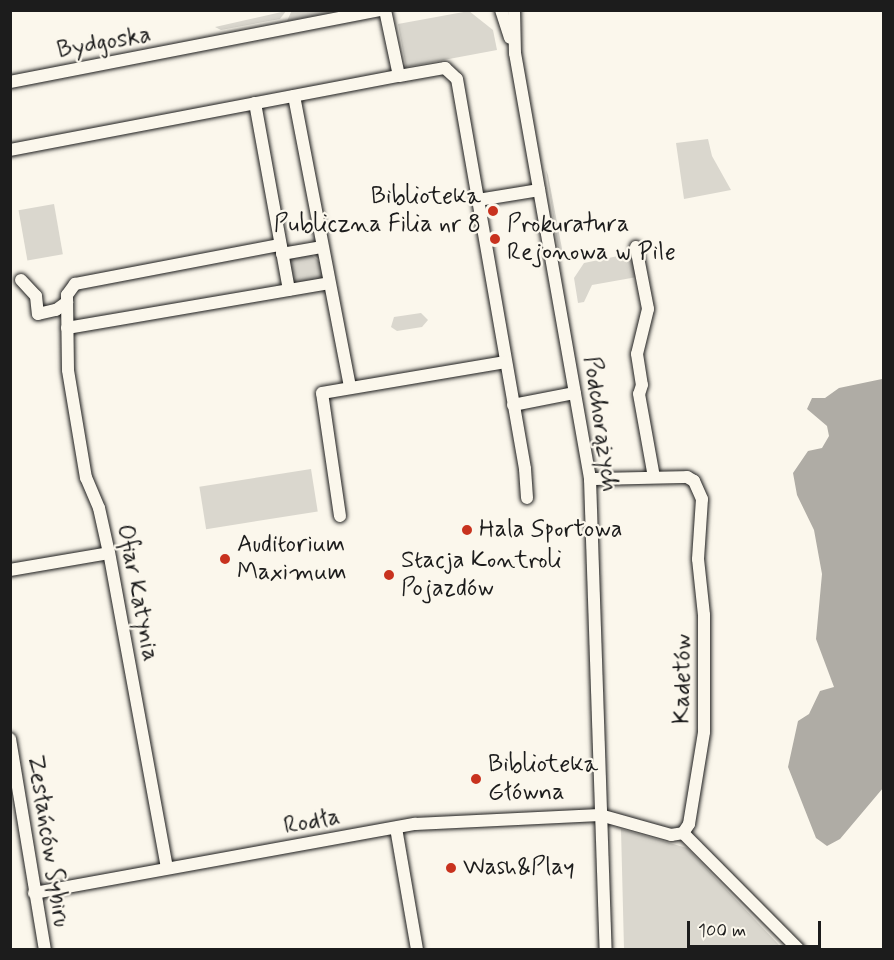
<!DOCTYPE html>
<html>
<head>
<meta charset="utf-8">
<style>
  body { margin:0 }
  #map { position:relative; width:894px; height:960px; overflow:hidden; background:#fbf7ec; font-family:Mynerve,sans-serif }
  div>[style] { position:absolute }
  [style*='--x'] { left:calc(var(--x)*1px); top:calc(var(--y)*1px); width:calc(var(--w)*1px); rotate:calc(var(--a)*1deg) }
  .green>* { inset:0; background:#dad7ce; transform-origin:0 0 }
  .water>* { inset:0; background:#afaca5 }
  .roads { filter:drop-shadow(0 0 2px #1c1c1c) drop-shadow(0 0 2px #1c1c1c) }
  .minor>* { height:12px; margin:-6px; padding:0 6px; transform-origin:6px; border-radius:6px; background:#fbf7ec }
  .dots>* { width:16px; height:16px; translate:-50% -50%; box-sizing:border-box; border:3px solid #fbf7ec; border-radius:50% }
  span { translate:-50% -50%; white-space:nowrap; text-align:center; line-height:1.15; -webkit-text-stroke:4.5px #fbf7ec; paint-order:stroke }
  .street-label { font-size:24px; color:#1c1c1c }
  .poi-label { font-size:24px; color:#1c1c1c }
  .right { translate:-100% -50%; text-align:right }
  .left { translate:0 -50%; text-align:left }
  .frame { position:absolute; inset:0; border:12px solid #1c1c1c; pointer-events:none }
  .scale { position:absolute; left:687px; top:921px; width:134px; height:27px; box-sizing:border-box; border:3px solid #1c1c1c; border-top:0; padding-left:8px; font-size:18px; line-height:21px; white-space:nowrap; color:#1c1c1c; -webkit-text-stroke:4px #fbf7ec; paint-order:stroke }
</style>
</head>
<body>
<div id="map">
  <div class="green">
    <i style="clip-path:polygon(292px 10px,338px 10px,338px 11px,287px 21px)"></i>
    <i style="clip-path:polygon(286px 11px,280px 19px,221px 30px,215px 27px)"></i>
    <i style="clip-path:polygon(469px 11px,493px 30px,497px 50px,406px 67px,398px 24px)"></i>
    <i style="clip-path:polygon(708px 139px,712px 156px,731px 190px,684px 199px,676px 143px)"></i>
    <i style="clip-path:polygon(546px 170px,548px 175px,563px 254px,558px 248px)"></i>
    <i style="left:54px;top:204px;width:51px;height:36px;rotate:80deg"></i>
    <i style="clip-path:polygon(309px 253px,320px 262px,323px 274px,318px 280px,293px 283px,289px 261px,294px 256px)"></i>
    <i style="clip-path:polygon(628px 254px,634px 258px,637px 277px,592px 285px,584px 302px,578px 303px,574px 278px,584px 263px)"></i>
    <i style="clip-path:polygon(421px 313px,428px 320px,422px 327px,397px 331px,391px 327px,394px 317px)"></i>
    <i style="left:311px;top:469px;width:43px;height:113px;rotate:81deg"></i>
    <i style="clip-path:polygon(621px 829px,687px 848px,779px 945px,774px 950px,624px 949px)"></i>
  </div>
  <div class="water">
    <i style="clip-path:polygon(882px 379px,883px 788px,840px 839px,827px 846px,816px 838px,788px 767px,798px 721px,809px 714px,820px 691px,834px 687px,816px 639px,822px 574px,814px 530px,797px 495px,793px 473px,808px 451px,822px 448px,829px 436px,827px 426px,807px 409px,812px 398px,825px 398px,839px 388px)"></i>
  </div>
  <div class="roads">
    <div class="minor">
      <i style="--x:385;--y:10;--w:67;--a:78"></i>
      <i style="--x:399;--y:76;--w:47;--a:-9.9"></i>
      <i style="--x:445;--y:68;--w:16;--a:43"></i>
      <i style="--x:457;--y:79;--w:396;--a:80.1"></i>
      <i style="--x:525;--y:469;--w:29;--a:86"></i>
      <i style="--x:501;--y:10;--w:29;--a:72"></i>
      <i style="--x:514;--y:10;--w:43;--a:88.7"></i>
      <i style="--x:515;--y:53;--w:433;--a:80"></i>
      <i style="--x:590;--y:479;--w:471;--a:88.1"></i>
      <i style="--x:10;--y:82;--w:379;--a:-11"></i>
      <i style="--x:294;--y:96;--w:296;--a:79.1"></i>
      <i style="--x:255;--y:103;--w:190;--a:79.7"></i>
      <i style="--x:10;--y:150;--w:396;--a:-10.8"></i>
      <i style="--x:478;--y:200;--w:62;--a:-9.3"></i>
      <i style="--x:636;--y:247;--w:63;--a:79"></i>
      <i style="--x:648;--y:309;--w:46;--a:103.7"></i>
      <i style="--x:637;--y:354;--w:31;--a:81"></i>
      <i style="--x:642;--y:385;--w:9;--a:108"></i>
      <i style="--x:639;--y:394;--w:84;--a:79.8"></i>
      <i style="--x:282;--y:254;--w:41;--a:-9.9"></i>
      <i style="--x:21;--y:280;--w:22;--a:47"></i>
      <i style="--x:36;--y:296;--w:18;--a:84"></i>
      <i style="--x:38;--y:314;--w:18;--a:-13"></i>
      <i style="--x:56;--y:310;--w:14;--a:-36"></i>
      <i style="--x:67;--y:328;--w:266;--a:-9.7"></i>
      <i style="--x:513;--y:405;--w:63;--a:-11"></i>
      <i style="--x:340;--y:516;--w:124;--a:-98.3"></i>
      <i style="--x:322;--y:393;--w:186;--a:-9.6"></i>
      <i style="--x:10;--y:570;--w:100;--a:-9.7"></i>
      <i style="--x:10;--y:739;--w:214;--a:80.6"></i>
      <i style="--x:396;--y:828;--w:124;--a:80.2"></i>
      <i style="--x:683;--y:833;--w:165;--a:45.2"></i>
      <i style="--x:167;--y:868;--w:320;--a:-100.4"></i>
      <i style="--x:109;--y:553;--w:46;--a:-102.5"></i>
      <i style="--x:99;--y:508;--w:33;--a:-113"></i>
      <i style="--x:86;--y:478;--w:109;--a:-99.5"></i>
      <i style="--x:68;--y:370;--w:75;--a:-90.8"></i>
      <i style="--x:67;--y:295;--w:14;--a:-54"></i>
      <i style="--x:75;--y:284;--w:209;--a:-10.8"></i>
      <i style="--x:34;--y:893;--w:387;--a:-10.3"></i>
      <i style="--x:415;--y:824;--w:185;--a:-2.8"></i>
      <i style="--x:600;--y:815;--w:74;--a:15.7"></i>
      <i style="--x:671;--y:835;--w:12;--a:-9"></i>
      <i style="--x:683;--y:833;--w:11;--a:-56"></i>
      <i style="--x:689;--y:824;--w:93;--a:-80.7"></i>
      <i style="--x:704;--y:732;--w:117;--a:-90"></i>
      <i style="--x:704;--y:615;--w:56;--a:-96.1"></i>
      <i style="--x:698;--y:559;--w:60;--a:-86.2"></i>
      <i style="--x:702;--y:499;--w:20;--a:-114"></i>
      <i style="--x:694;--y:481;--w:8;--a:-150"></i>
      <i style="--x:687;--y:477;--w:97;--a:178.8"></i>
    </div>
  </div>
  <div class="dots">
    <i style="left:493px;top:211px;background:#c8321e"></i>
    <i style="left:495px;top:239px;background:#c8321e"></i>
    <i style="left:467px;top:530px;background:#c8321e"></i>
    <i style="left:225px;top:559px;background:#c8321e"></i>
    <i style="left:389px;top:575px;background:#c8321e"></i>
    <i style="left:476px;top:779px;background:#c8321e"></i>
    <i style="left:451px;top:868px;background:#c8321e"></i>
  </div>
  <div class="street-label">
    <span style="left:104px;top:43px;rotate:-10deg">Bydgoska</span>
    <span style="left:600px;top:424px;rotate:82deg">Podchorążych</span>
    <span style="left:137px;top:593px;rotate:79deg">Ofiar Katynia</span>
    <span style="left:683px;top:679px;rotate:-89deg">Kadetów</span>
    <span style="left:312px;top:822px;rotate:-10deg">Rodła</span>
    <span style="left:48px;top:841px;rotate:81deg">Zesłańców Sybiru</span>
  </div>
  <div class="poi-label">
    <span class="right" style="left:481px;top:211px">Biblioteka<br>Publiczna Filia nr 8</span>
    <span class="left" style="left:507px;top:239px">Prokuratura<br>Rejonowa w Pile</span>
    <span class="left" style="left:479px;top:530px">Hala Sportowa</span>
    <span class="left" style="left:237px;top:559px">Auditorium<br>Maximum</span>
    <span class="left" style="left:401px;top:575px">Stacja Kontroli<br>Pojazdów</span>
    <span class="left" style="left:488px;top:779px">Biblioteka<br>Główna</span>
    <span class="left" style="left:463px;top:868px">Wash&amp;Play</span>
  </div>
  <div class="frame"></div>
  <div class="scale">100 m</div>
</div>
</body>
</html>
